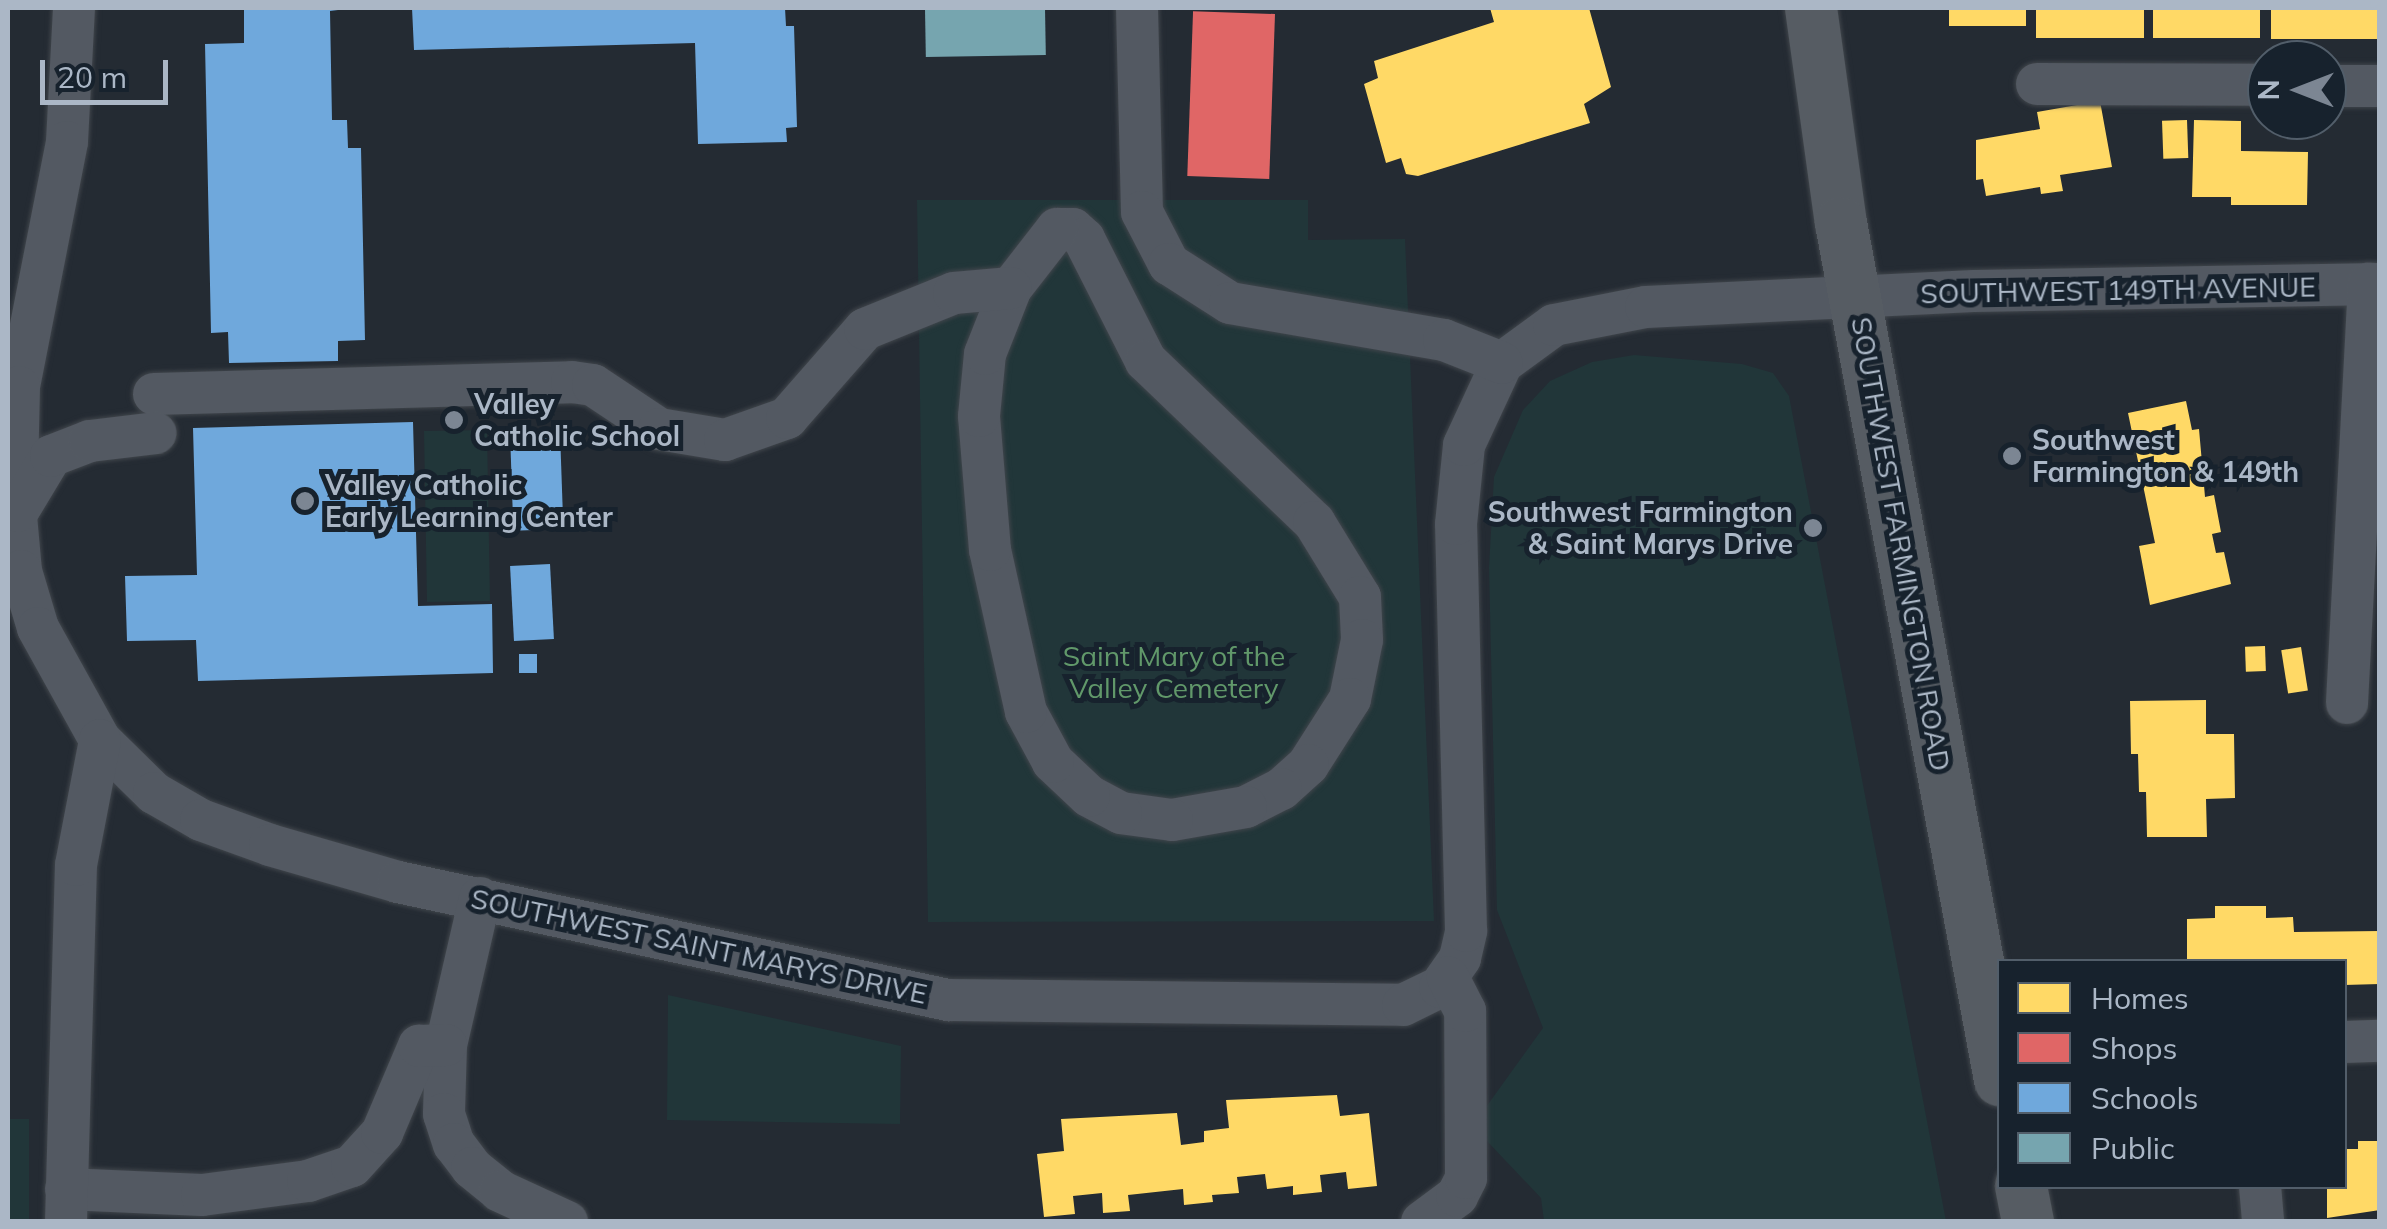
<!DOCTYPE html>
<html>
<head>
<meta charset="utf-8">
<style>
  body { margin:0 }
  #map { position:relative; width:2387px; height:1229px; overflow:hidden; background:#242b33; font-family:Mulish,sans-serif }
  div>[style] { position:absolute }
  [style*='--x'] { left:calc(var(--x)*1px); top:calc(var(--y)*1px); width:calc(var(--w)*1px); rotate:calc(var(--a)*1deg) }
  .green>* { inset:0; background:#213639; transform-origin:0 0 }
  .homes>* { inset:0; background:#ffd966; transform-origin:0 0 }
  .shops>* { inset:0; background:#e06666; transform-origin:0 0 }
  .schools>* { inset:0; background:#6fa8dc; transform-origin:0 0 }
  .public>* { inset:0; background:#76a5af; transform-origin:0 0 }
  .roads { filter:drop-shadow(0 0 2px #40454b) drop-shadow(0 0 2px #40454b) }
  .minor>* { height:42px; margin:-21px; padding:0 21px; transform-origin:21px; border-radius:21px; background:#535962 }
  .major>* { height:52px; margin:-26px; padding:0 26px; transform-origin:26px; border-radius:26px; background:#565c63 }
  .dots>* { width:28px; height:28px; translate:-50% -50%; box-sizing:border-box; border:5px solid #17222d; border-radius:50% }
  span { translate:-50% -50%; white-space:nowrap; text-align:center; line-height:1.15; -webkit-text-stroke:10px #17222d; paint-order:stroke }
  .street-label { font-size:28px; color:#abb7c6 }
  .poi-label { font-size:28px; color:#abb7c6; font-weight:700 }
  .left { translate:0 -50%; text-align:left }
  .right { translate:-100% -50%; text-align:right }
  .park-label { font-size:28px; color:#61986a }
  .frame { position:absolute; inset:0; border:10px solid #abb7c6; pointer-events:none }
  .legend { position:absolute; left:1997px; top:959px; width:350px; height:230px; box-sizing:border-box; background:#17222d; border:2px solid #525e6a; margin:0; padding:12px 18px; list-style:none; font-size:30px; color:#abb7c6 }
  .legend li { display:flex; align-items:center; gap:20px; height:50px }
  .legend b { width:50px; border:2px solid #525e6a }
  .north { position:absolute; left:2247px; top:40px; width:100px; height:100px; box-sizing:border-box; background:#17222d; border:2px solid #525e6a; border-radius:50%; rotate:270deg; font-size:28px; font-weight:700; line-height:40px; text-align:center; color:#abb7c6 }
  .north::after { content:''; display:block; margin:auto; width:35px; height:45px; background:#7c8693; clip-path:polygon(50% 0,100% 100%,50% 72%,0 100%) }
  .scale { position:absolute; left:40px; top:60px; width:128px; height:45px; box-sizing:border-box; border:5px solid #abb7c6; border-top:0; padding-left:12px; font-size:30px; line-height:35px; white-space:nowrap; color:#abb7c6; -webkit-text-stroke:8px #17222d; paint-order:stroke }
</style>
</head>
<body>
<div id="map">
  <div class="green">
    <i style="clip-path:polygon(917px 200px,1308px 200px,1308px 240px,1405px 239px,1434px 921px,928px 922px)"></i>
    <i style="clip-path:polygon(1634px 355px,1742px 364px,1773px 373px,1789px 396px,1946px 1221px,1544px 1221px,1541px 1198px,1485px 1139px,1481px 1114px,1543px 1028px,1497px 910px,1489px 568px,1494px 477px,1523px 410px,1550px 381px,1592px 362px)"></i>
    <i style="left:487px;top:430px;width:171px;height:63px;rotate:89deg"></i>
    <i style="clip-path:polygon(668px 995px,901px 1046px,900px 1124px,667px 1120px)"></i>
    <i style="left:8px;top:1119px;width:21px;height:102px"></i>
  </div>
  <div class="homes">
    <i style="clip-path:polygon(1490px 8px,1589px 8px,1611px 87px,1584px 104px,1590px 123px,1418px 176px,1406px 174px,1401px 158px,1386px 163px,1364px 84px,1378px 78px,1374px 61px,1494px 22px)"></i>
    <i style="left:1949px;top:8px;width:77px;height:18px"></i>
    <i style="left:2036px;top:8px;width:108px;height:30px"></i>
    <i style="left:2153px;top:8px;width:107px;height:30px"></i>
    <i style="left:2271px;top:8px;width:107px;height:31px"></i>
    <i style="clip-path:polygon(2100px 101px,2112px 167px,2060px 175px,2063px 191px,2041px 194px,2040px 187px,1986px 196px,1983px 179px,1976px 180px,1976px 140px,2040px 129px,2037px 112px)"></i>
    <i style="left:2187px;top:120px;width:38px;height:25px;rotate:88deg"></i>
    <i style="clip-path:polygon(2194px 120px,2241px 121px,2241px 151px,2308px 152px,2307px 205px,2231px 205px,2231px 197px,2192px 197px)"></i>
    <i style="clip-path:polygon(2186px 401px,2192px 430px,2199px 429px,2205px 497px,2214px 495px,2221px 532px,2212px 534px,2216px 553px,2224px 552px,2231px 584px,2150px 605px,2139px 546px,2155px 543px,2128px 413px)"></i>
    <i style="left:2265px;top:646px;width:25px;height:20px;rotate:88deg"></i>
    <i style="left:2301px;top:647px;width:44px;height:20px;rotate:81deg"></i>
    <i style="clip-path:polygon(2206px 700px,2206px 734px,2234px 734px,2235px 798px,2206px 799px,2207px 837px,2147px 837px,2146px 792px,2139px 792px,2138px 754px,2131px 754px,2130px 701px)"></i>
    <i style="clip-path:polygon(2215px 906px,2266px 906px,2266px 918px,2293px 917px,2294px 932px,2380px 931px,2380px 984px,2344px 985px,2344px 962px,2187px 962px,2187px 919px,2215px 918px)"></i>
    <i style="clip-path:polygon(1337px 1095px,1340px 1116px,1369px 1113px,1377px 1186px,1348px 1189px,1346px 1172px,1320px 1175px,1322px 1192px,1293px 1195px,1293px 1186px,1267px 1189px,1265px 1174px,1237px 1177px,1239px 1193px,1212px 1195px,1213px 1202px,1184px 1205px,1183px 1189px,1128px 1195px,1130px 1211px,1103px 1213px,1102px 1193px,1073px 1196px,1075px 1214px,1044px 1217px,1037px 1154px,1064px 1151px,1061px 1119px,1177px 1113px,1181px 1145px,1204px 1142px,1204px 1131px,1229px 1128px,1226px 1100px)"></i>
    <i style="clip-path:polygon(2358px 1141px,2380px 1141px,2380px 1210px,2327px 1218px,2327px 1186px,2344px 1186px,2344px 1149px,2358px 1149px)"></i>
  </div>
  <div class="shops">
    <i style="left:1275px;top:14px;width:165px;height:82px;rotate:92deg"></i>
  </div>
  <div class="schools">
    <i style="clip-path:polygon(244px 8px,354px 8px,330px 11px,332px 120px,347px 120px,348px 148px,361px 148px,365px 340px,338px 341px,338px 361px,229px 363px,228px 332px,211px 333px,205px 44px,244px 43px)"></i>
    <i style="clip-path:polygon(412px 8px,785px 8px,786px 26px,794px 26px,797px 127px,786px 128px,787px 142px,698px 144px,695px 43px,414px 50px)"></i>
    <i style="clip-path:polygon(413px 422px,418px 606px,492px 604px,493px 673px,198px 681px,196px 640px,127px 641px,125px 576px,197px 575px,193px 428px)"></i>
    <i style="left:560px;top:432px;width:97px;height:50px;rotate:88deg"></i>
    <i style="left:550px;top:564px;width:75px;height:40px;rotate:87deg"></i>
    <i style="left:519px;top:654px;width:18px;height:19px"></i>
  </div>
  <div class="public">
    <i style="left:1045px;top:8px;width:47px;height:120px;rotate:89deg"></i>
  </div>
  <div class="roads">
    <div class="minor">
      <i style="--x:74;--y:8;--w:134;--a:93"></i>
      <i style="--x:67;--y:142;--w:250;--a:101.1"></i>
      <i style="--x:19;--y:387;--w:129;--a:91.3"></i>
      <i style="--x:16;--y:516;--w:55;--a:84.8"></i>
      <i style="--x:21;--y:571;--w:59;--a:73.4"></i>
      <i style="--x:38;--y:628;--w:128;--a:61"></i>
      <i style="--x:100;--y:740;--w:76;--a:44.5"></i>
      <i style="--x:154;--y:793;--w:54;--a:29.9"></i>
      <i style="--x:201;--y:820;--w:73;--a:19.9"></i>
      <i style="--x:270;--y:845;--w:133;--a:16.1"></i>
      <i style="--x:398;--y:882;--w:563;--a:12.11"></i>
      <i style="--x:948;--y:1000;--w:455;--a:0.6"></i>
      <i style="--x:1403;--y:1005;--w:41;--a:-25.9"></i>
      <i style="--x:1440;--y:987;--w:35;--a:-55"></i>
      <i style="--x:1460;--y:958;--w:28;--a:-77"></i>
      <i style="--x:1466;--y:931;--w:407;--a:-91.4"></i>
      <i style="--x:1456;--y:524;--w:79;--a:-84.2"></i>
      <i style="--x:1464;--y:445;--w:90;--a:-65.1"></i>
      <i style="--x:1502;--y:363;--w:64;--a:-36.2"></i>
      <i style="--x:1554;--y:325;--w:94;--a:-11.1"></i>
      <i style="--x:1646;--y:307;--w:328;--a:-2.8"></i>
      <i style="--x:1974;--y:291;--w:406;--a:-1"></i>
      <i style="--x:1137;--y:8;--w:204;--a:88.6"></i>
      <i style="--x:1142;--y:212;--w:59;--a:62.6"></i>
      <i style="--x:1169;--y:264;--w:72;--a:32.6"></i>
      <i style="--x:1230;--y:303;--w:217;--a:9.8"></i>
      <i style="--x:1444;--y:340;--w:62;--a:21.6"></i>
      <i style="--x:2037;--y:84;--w:230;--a:0.2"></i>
      <i style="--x:2327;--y:86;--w:53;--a:0"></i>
      <i style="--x:1057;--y:229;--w:16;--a:0"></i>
      <i style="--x:1073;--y:229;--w:15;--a:42"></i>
      <i style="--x:1084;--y:239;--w:137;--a:63.1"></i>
      <i style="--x:1146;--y:361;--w:233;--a:43.8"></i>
      <i style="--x:1314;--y:522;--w:88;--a:58.5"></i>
      <i style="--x:1360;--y:597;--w:43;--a:87.3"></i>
      <i style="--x:1362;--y:640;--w:60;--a:101.5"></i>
      <i style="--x:1350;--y:699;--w:78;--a:122.5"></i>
      <i style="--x:1308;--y:765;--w:36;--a:138"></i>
      <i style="--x:1281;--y:789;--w:39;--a:153"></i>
      <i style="--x:1246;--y:807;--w:75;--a:170"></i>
      <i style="--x:1172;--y:820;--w:51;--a:-172.2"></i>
      <i style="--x:1121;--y:813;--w:36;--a:-152"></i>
      <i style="--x:1089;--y:796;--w:50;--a:-136.6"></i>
      <i style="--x:1053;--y:762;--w:57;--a:-118.4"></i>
      <i style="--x:1026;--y:712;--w:166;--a:-102.5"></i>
      <i style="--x:990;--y:550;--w:134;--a:-94.7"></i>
      <i style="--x:979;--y:416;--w:62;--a:-84.5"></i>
      <i style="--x:985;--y:354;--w:71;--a:-68.5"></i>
      <i style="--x:1011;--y:288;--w:75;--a:-52.1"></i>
      <i style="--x:154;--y:394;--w:418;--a:-1.6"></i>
      <i style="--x:572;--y:382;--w:21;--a:8"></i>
      <i style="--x:593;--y:385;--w:79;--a:33.7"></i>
      <i style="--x:659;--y:429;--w:67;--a:9.5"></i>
      <i style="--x:725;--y:440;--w:66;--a:-19.5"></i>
      <i style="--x:787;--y:418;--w:118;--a:-48.8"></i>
      <i style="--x:865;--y:329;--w:96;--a:-22"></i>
      <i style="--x:954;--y:293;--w:57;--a:-5"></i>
      <i style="--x:18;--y:511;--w:64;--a:-59"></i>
      <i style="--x:51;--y:456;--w:42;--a:-21"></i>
      <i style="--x:90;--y:441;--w:66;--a:-6.9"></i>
      <i style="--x:2347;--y:703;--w:420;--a:-87"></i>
      <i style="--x:480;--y:898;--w:151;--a:103"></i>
      <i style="--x:446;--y:1045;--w:69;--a:91.7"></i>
      <i style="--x:444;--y:1114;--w:32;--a:72"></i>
      <i style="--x:454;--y:1144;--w:30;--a:53"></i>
      <i style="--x:472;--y:1168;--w:36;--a:39"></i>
      <i style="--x:500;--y:1191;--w:74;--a:24.8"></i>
      <i style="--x:2344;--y:1042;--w:36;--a:-2"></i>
      <i style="--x:2260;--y:1186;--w:36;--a:85"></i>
      <i style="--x:66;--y:1189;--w:136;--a:2.5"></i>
      <i style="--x:202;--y:1195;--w:107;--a:-7.5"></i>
      <i style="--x:308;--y:1181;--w:46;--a:-18.8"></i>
      <i style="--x:352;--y:1166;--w:45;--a:-47.7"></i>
      <i style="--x:382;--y:1133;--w:95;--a:-67"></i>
      <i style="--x:419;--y:1046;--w:27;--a:-2"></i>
      <i style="--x:66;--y:1222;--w:357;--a:-88.4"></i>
      <i style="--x:76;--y:865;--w:127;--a:-79.1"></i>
      <i style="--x:1422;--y:1222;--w:44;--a:-36.6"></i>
      <i style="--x:1457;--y:1196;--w:20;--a:-63"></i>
      <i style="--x:1466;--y:1178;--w:167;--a:-90.3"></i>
      <i style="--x:1465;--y:1011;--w:38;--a:-117"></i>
    </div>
    <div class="major">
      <i style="--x:1811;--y:8;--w:217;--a:82.1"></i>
      <i style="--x:1841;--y:223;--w:872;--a:79.49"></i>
      <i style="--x:2021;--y:1186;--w:37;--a:79"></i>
    </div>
  </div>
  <div class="dots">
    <i style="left:454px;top:420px;background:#7c8693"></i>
    <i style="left:2012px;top:456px;background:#7c8693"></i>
    <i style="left:305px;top:501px;background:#7c8693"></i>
    <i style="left:1813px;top:528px;background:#7c8693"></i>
  </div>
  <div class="street-label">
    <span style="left:2118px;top:290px;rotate:-1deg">SOUTHWEST 149TH AVENUE</span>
    <span style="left:1901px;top:544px;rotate:80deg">SOUTHWEST FARMINGTON ROAD</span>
    <span style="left:699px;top:946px;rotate:12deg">SOUTHWEST SAINT MARYS DRIVE</span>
  </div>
  <div class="poi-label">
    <span class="left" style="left:474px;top:420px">Valley<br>Catholic School</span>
    <span class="left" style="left:2032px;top:456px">Southwest<br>Farmington &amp; 149th</span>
    <span class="left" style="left:325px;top:501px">Valley Catholic<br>Early Learning Center</span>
    <span class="right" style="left:1793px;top:528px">Southwest Farmington<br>&amp; Saint Marys Drive</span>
  </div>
  <div class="park-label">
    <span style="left:1174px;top:672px">Saint Mary of the<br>Valley Cemetery</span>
  </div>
  <div class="frame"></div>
  <ul class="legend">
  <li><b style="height:28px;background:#ffd966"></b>Homes</li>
  <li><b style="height:28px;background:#e06666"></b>Shops</li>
  <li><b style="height:28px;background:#6fa8dc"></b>Schools</li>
  <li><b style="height:28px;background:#76a5af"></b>Public</li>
  </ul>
  <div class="north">N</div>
  <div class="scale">20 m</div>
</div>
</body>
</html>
